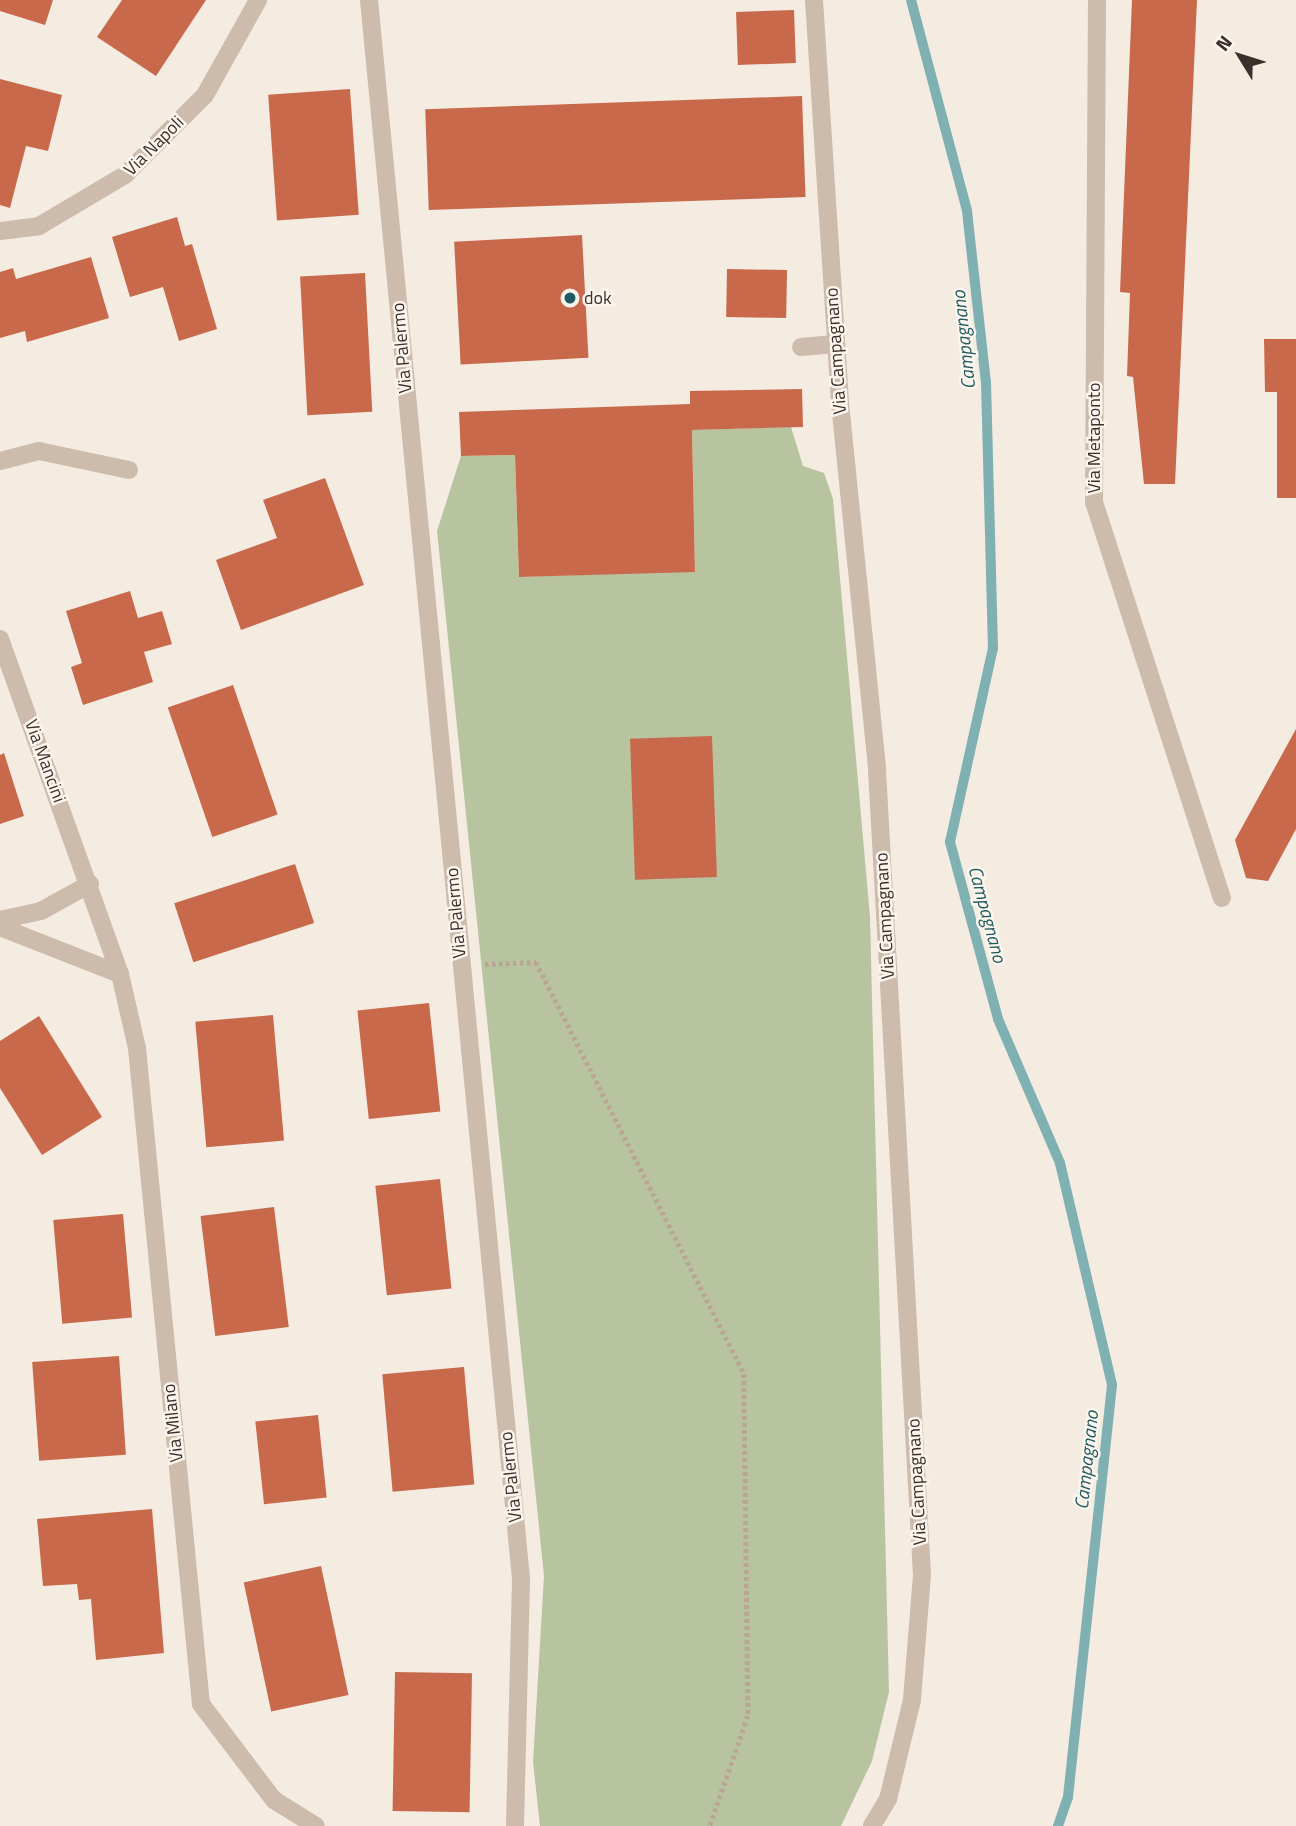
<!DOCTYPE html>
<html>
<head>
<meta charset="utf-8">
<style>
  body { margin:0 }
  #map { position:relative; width:1296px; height:1826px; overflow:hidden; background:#f4ebe1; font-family:"Titillium Web",sans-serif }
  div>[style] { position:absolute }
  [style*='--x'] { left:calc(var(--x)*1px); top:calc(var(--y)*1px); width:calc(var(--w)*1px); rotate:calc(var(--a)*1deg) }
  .green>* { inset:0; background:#b8c4a0 }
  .stream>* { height:10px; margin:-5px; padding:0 5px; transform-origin:5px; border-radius:5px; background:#7fb0b2 }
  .building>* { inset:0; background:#c8694b; transform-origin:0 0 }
  .path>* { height:4.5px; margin-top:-2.25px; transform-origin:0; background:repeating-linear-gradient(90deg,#b9a596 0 3.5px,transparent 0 7px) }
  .minor>* { height:18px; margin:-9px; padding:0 9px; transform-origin:9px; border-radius:9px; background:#cdbbac }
  .dots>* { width:19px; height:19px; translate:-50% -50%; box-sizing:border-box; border:4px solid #fbf5ee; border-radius:50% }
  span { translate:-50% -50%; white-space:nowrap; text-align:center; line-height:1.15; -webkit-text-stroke:5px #fbf5ee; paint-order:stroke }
  .street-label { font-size:18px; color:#3b302b }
  .poi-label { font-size:18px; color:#3b302b }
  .left { translate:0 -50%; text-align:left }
  .water-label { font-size:19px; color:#1f5a5e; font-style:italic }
  .north { position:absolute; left:1205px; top:21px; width:70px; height:70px; -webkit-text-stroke:5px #fbf5ee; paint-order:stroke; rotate:308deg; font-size:19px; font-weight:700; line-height:28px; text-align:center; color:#3b302b }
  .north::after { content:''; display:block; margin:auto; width:24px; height:32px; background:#3b302b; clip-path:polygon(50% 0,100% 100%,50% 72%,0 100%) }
</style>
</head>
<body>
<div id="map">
  <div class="green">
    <i style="clip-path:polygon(791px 427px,803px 466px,824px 473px,833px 499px,870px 917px,889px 1692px,872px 1761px,841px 1826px,540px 1826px,533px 1762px,544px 1576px,437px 531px,461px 456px,515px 455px,519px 577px,695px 571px,692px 430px)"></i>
  </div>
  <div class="stream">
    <i style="--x:911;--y:0;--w:218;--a:75.1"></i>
    <i style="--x:967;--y:211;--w:172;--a:83.7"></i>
    <i style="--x:986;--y:382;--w:266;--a:88.5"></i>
    <i style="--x:993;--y:648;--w:199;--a:102.5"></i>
    <i style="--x:950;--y:842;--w:183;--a:74.8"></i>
    <i style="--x:998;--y:1019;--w:157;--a:66.7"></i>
    <i style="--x:1060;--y:1163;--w:228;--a:76.8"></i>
    <i style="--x:1112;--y:1385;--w:414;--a:96.1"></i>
    <i style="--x:1068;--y:1797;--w:31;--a:109"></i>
  </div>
  <div class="building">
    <i style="clip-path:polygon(0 0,53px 0,45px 25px,0 11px)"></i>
    <i style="clip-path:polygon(122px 0,206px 0,156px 76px,97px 37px)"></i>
    <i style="clip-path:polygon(1132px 0,1197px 0,1175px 484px,1144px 484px,1133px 377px,1127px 376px,1130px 293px,1120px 292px)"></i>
    <i style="left:794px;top:10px;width:53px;height:58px;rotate:88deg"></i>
    <i style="clip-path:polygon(0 79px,62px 95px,48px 151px,26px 146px,10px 208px,0 205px)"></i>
    <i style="left:350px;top:89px;width:126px;height:82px;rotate:86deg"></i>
    <i style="left:802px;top:96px;width:101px;height:377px;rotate:88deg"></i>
    <i style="clip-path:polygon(177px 217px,185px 246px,192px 244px,217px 329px,179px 341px,163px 287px,130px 297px,112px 237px)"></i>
    <i style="left:582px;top:235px;width:123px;height:128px;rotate:87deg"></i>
    <i style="clip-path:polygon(91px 257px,109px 318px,27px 342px,25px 331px,0 338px,0 272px,13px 268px,16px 279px)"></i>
    <i style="left:727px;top:269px;width:60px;height:48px;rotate:1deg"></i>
    <i style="left:365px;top:273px;width:139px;height:65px;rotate:87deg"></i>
    <i style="clip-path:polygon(1264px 339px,1296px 339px,1296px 498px,1277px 498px,1277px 392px,1265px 392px)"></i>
    <i style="clip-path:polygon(802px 389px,803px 427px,692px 430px,695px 572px,519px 577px,515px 455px,461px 456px,459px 412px,690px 404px,690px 391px)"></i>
    <i style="clip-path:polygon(325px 478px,364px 585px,241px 630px,216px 560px,277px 538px,263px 500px)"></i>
    <i style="clip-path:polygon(130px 591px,138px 618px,162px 611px,172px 644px,144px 652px,153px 682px,83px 705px,71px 667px,82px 663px,66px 611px)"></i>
    <i style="left:233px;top:685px;width:137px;height:69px;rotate:71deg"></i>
    <i style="clip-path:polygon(1296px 729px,1296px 829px,1268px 881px,1246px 878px,1235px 840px)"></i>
    <i style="left:712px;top:736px;width:141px;height:82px;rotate:88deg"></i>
    <i style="clip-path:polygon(4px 753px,24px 816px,0 824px,0 755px)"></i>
    <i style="left:295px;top:864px;width:62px;height:127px;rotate:72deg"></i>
    <i style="left:429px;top:1003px;width:109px;height:72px;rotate:84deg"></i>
    <i style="left:273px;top:1015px;width:126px;height:78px;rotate:85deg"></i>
    <i style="clip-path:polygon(39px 1016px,102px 1117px,42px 1155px,0 1088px,0 1041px)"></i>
    <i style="left:440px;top:1179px;width:110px;height:65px;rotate:84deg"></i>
    <i style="left:274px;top:1207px;width:121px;height:74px;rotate:83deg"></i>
    <i style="left:123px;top:1214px;width:104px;height:70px;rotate:85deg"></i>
    <i style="left:119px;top:1356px;width:99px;height:87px;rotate:86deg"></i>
    <i style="left:464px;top:1367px;width:118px;height:82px;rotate:85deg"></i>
    <i style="left:318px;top:1415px;width:83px;height:63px;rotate:84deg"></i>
    <i style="clip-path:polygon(152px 1509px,164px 1653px,96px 1660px,91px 1599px,79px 1600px,77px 1584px,43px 1586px,37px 1519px)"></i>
    <i style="left:321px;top:1566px;width:132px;height:79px;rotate:78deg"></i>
    <i style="left:395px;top:1672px;width:77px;height:139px;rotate:1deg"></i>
  </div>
  <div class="path">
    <i style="--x:485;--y:964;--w:51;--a:-2.2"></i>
    <i style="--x:536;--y:962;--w:462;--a:63.2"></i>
    <i style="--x:744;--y:1374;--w:342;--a:89.3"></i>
    <i style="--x:748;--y:1716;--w:116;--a:109.1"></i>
  </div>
  <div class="minor">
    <i style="--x:369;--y:0;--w:1587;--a:84.5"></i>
    <i style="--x:521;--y:1580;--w:246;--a:91.4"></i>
    <i style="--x:814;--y:0;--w:414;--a:86.3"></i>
    <i style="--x:841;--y:413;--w:359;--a:84.2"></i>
    <i style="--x:877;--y:770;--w:806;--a:86.8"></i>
    <i style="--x:922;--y:1575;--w:125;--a:94.6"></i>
    <i style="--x:912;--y:1700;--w:102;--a:103.6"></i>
    <i style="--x:888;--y:1799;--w:31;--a:121"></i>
    <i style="--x:1097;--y:0;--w:502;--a:90.34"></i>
    <i style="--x:1094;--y:502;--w:416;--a:72.1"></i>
    <i style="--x:0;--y:231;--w:39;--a:-7"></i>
    <i style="--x:39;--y:226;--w:100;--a:-30.7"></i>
    <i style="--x:125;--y:175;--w:113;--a:-45"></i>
    <i style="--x:205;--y:95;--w:109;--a:-60.8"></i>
    <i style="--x:801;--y:347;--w:34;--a:-5"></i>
    <i style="--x:0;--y:461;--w:40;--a:-14.4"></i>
    <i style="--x:39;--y:451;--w:92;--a:11.9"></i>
    <i style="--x:0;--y:639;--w:356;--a:70.3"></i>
    <i style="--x:120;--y:974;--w:76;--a:77.1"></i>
    <i style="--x:137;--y:1048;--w:659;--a:84.43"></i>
    <i style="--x:201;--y:1704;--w:121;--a:52.8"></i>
    <i style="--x:274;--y:1800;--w:49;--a:31.8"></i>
    <i style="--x:0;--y:920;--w:42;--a:-12.4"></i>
    <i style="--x:41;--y:911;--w:56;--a:-28.9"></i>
    <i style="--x:0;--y:927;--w:129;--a:21.4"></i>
  </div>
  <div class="dots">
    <i style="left:570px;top:298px;background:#1f5a5e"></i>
  </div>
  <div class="street-label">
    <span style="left:154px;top:146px;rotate:-45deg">Via Napoli</span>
    <span style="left:402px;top:348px;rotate:-95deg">Via Palermo</span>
    <span style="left:836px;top:351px;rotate:-94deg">Via Campagnano</span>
    <span style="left:1094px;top:438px;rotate:-90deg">Via Metaponto</span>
    <span style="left:45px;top:761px;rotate:70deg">Via Mancini</span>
    <span style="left:456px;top:913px;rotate:-95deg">Via Palermo</span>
    <span style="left:885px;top:916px;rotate:-93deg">Via Campagnano</span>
    <span style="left:173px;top:1423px;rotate:-96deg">Via Milano</span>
    <span style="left:511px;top:1477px;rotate:-96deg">Via Palermo</span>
    <span style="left:917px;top:1482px;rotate:-93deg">Via Campagnano</span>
  </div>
  <div class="poi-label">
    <span class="left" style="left:584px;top:298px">dok</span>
  </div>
  <div class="water-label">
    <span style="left:963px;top:340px;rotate:-96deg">Campagnano</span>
    <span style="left:988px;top:914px;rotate:75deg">Campagnano</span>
    <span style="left:1086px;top:1460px;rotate:-84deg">Campagnano</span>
  </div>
  <div class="north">N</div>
</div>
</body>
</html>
